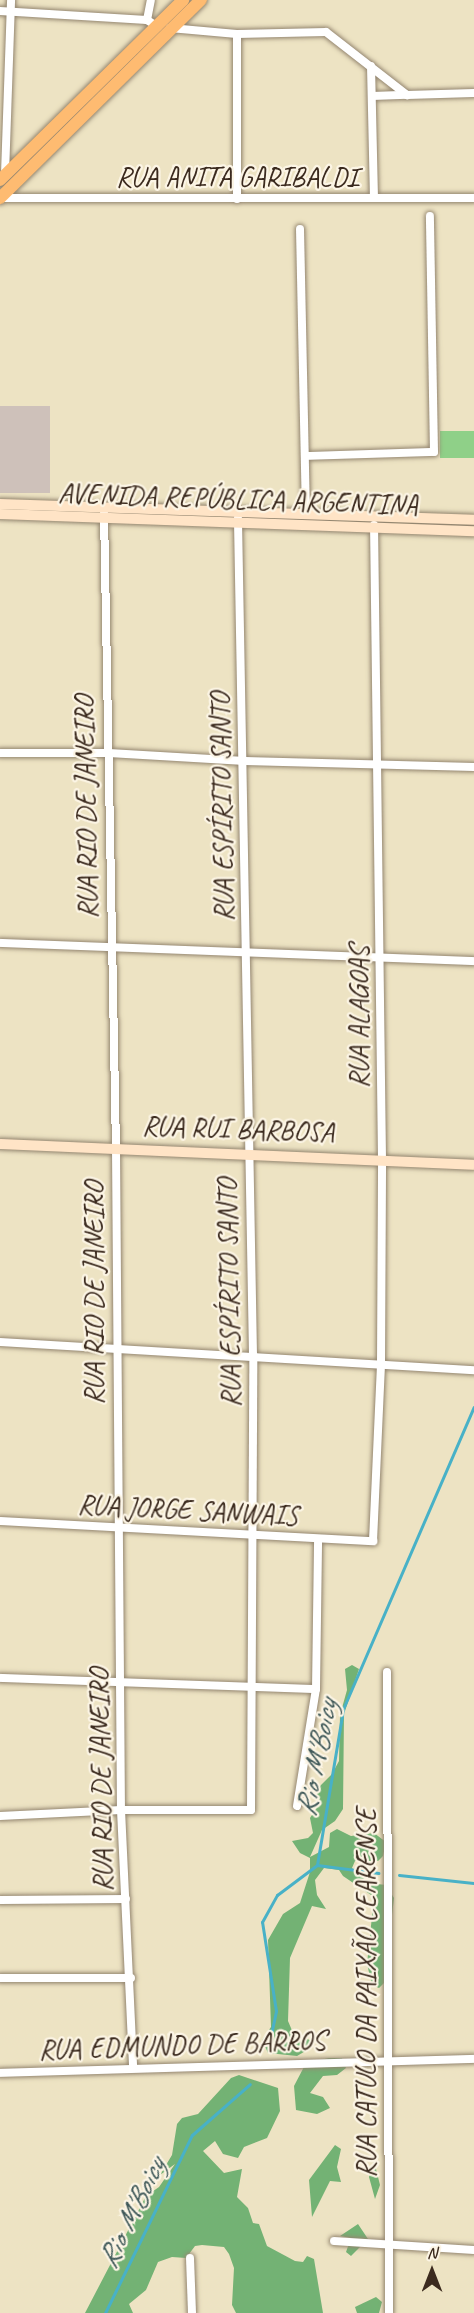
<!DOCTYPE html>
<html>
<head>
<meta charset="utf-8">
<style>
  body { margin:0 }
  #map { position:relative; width:474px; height:2313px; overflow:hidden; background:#ede3c3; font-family:Caveat,sans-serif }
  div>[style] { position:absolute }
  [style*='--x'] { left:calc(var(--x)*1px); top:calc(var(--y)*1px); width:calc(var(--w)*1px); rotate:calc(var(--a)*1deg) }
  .industrial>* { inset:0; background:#cec1ba; transform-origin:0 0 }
  .green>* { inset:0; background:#8fd088; transform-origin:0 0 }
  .forest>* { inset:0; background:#73b274 }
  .stream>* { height:3px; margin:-1.5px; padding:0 1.5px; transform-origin:1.5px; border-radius:1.5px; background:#48b1c7 }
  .roads { filter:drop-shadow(0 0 2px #948670) drop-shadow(0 0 2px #948670) }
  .street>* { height:8px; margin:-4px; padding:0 4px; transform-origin:4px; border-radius:4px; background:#fff }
  .secondary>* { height:10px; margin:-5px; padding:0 5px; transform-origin:5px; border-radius:5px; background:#ffe4c6 }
  .primary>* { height:12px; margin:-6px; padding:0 6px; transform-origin:6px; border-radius:6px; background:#febb71 }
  span { translate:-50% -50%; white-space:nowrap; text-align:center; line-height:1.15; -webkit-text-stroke:4.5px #fcf5e5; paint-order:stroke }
  .street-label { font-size:28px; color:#3b2a1e }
  .water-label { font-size:30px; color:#405959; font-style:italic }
  .north { position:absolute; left:402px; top:2241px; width:60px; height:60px; -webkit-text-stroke:4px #fcf5e5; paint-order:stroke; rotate:0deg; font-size:16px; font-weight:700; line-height:24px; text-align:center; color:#3b2a1e }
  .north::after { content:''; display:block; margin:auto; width:21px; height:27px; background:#3b2a1e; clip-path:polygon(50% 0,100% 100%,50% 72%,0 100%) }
</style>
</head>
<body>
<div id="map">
  <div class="industrial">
    <i style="left:0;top:406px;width:50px;height:87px"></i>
  </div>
  <div class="green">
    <i style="left:474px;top:431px;width:27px;height:34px;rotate:90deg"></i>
  </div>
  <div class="forest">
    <i style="clip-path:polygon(352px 1665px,359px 1669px,344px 1714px,343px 1809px,335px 1821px,322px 1830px,310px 1857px,329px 1847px,330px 1833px,337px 1829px,351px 1836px,374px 1833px,386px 1842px,383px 1856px,378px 1861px,355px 1861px,352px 1868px,369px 1883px,386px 1885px,394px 1898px,384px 1983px,379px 1988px,372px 1985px,367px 1964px,374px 1897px,343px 1876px,339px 1870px,324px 1868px,315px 1880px,317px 1895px,326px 1909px,312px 1906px,290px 1958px,288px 2021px,294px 2035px,310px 2040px,309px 2049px,297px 2056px,268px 2053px,262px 2040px,271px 2027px,268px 1940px,283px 1914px,300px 1903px,310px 1872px,310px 1858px,300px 1853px,292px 1841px,308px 1838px,313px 1833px,310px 1818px,319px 1804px,316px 1790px,332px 1774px,339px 1761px,340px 1715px,347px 1690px,345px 1669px)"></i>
    <i style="clip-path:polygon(329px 2058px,342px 2058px,346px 2068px,337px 2075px,323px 2076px,310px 2093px,323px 2097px,330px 2108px,317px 2114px,296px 2110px,294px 2086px,306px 2063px)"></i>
    <i style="clip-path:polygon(239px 2075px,278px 2088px,280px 2111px,267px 2138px,244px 2147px,238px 2158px,223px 2154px,215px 2141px,203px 2151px,224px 2173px,242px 2169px,237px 2197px,248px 2208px,253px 2223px,259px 2224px,267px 2246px,295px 2261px,303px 2262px,307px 2256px,314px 2259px,323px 2313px,236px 2313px,232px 2305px,234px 2268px,229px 2254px,224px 2247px,202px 2245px,195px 2246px,186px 2258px,172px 2257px,158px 2262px,146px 2290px,129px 2304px,133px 2313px,85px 2313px,146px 2196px,159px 2187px,175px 2164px,160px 2175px,172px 2155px,177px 2124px,182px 2118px,198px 2114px,231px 2078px)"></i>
    <i style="clip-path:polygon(335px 2145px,341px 2149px,337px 2167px,341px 2182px,330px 2181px,312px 2217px,309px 2180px)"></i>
    <i style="clip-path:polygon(374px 2161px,380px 2185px,375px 2199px,369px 2177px)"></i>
    <i style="clip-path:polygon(358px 2224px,368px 2239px,351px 2256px,346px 2252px,351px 2238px,340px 2236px)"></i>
    <i style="clip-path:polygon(376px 2297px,382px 2302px,379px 2313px,357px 2313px,355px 2307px)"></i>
  </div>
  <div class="stream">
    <i style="--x:317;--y:1865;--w:62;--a:7.5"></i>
    <i style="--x:399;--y:1875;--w:75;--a:6.1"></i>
    <i style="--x:269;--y:2044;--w:34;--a:-78"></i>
    <i style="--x:276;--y:2011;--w:90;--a:-98.9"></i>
    <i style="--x:262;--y:1922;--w:31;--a:-61"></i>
    <i style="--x:277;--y:1895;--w:50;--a:-36.9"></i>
    <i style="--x:317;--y:1865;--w:158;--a:-80.5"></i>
    <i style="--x:343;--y:1709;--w:329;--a:-66.6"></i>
    <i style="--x:105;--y:2313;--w:198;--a:-64"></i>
    <i style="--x:192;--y:2135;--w:77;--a:-41.3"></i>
  </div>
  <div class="roads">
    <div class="street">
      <i style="--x:0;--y:11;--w:147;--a:3.5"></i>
      <i style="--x:147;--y:20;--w:13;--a:32"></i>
      <i style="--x:147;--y:20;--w:20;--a:-79"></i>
      <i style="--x:170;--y:28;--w:67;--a:5.1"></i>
      <i style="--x:237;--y:34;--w:89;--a:-1.3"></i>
      <i style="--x:326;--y:32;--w:103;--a:37.9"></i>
      <i style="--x:407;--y:95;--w:67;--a:-1.7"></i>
      <i style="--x:237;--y:34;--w:165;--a:90"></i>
      <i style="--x:371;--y:66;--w:132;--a:88.7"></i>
      <i style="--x:372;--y:96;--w:35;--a:-2"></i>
      <i style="--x:5;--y:174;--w:174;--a:-88"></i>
      <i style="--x:0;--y:198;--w:474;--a:0"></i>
      <i style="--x:300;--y:229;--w:285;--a:88.8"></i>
      <i style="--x:306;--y:456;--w:128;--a:-1.8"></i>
      <i style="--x:434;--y:452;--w:236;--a:-91"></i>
      <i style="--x:104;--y:513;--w:635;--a:88.92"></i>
      <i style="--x:116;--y:1148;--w:662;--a:89.57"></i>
      <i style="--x:121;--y:1810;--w:258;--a:87.3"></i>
      <i style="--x:0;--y:753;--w:109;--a:0"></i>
      <i style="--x:109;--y:753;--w:136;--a:3.4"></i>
      <i style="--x:245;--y:761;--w:229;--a:1.5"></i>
      <i style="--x:0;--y:943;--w:474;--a:2.2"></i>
      <i style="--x:0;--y:1342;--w:475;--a:3.4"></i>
      <i style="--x:0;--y:1521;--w:374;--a:3.1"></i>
      <i style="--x:373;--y:1541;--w:177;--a:-87.4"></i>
      <i style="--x:381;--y:1364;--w:205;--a:-89.7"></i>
      <i style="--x:382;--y:1159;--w:634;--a:-90.72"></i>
      <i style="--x:387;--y:1672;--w:641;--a:89.82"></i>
      <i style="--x:0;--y:1678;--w:316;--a:2"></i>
      <i style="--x:297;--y:1806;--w:119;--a:-80.8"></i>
      <i style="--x:316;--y:1689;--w:150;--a:-89.2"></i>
      <i style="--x:0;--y:1816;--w:121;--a:-2.8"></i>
      <i style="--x:121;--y:1810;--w:130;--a:0"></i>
      <i style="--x:251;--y:1810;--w:455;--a:-89.7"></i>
      <i style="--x:253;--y:1355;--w:837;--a:-91.03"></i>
      <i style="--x:0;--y:1900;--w:126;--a:-0.5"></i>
      <i style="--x:0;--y:1978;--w:131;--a:0"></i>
      <i style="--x:0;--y:2073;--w:474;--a:-1.7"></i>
      <i style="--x:334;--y:2241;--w:140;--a:3.7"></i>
      <i style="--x:190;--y:2258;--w:55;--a:87.9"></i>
    </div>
    <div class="secondary">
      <i style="--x:0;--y:504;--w:474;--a:1.9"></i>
      <i style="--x:0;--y:514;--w:474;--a:2.1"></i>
      <i style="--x:0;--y:1144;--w:474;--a:2.5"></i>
    </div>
    <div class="primary">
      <i style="--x:0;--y:180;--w:257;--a:-44.5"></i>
      <i style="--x:0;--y:198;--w:282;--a:-44.6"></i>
    </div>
  </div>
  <div class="street-label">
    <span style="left:237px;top:177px">RUA ANITA GARIBALDI</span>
    <span style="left:238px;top:499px;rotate:2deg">AVENIDA REPÚBLICA ARGENTINA</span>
    <span style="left:86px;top:807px;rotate:-91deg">RUA RIO DE JANEIRO</span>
    <span style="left:222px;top:807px;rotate:-91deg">RUA ESPÍRITO SANTO</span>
    <span style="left:359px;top:1017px;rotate:-90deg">RUA ALAGOAS</span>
    <span style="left:238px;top:1129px;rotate:2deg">RUA RUI BARBOSA</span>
    <span style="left:94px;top:1293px;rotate:-90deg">RUA RIO DE JANEIRO</span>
    <span style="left:229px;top:1293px;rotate:-91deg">RUA ESPÍRITO SANTO</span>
    <span style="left:188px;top:1510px;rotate:3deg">RUA JORGE SANWAIS</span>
    <span style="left:101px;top:1780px;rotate:-91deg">RUA RIO DE JANEIRO</span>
    <span style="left:366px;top:1993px;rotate:-90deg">RUA CATULO DA PAIXÃO CEARENSE</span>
    <span style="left:182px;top:2045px;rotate:-2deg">RUA EDMUNDO DE BARROS</span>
  </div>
  <div class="water-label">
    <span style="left:316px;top:1758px;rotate:-79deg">Rio M'Boicy</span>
    <span style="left:131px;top:2213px;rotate:-64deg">Rio M'Boicy</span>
  </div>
  <div class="north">N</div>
</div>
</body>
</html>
